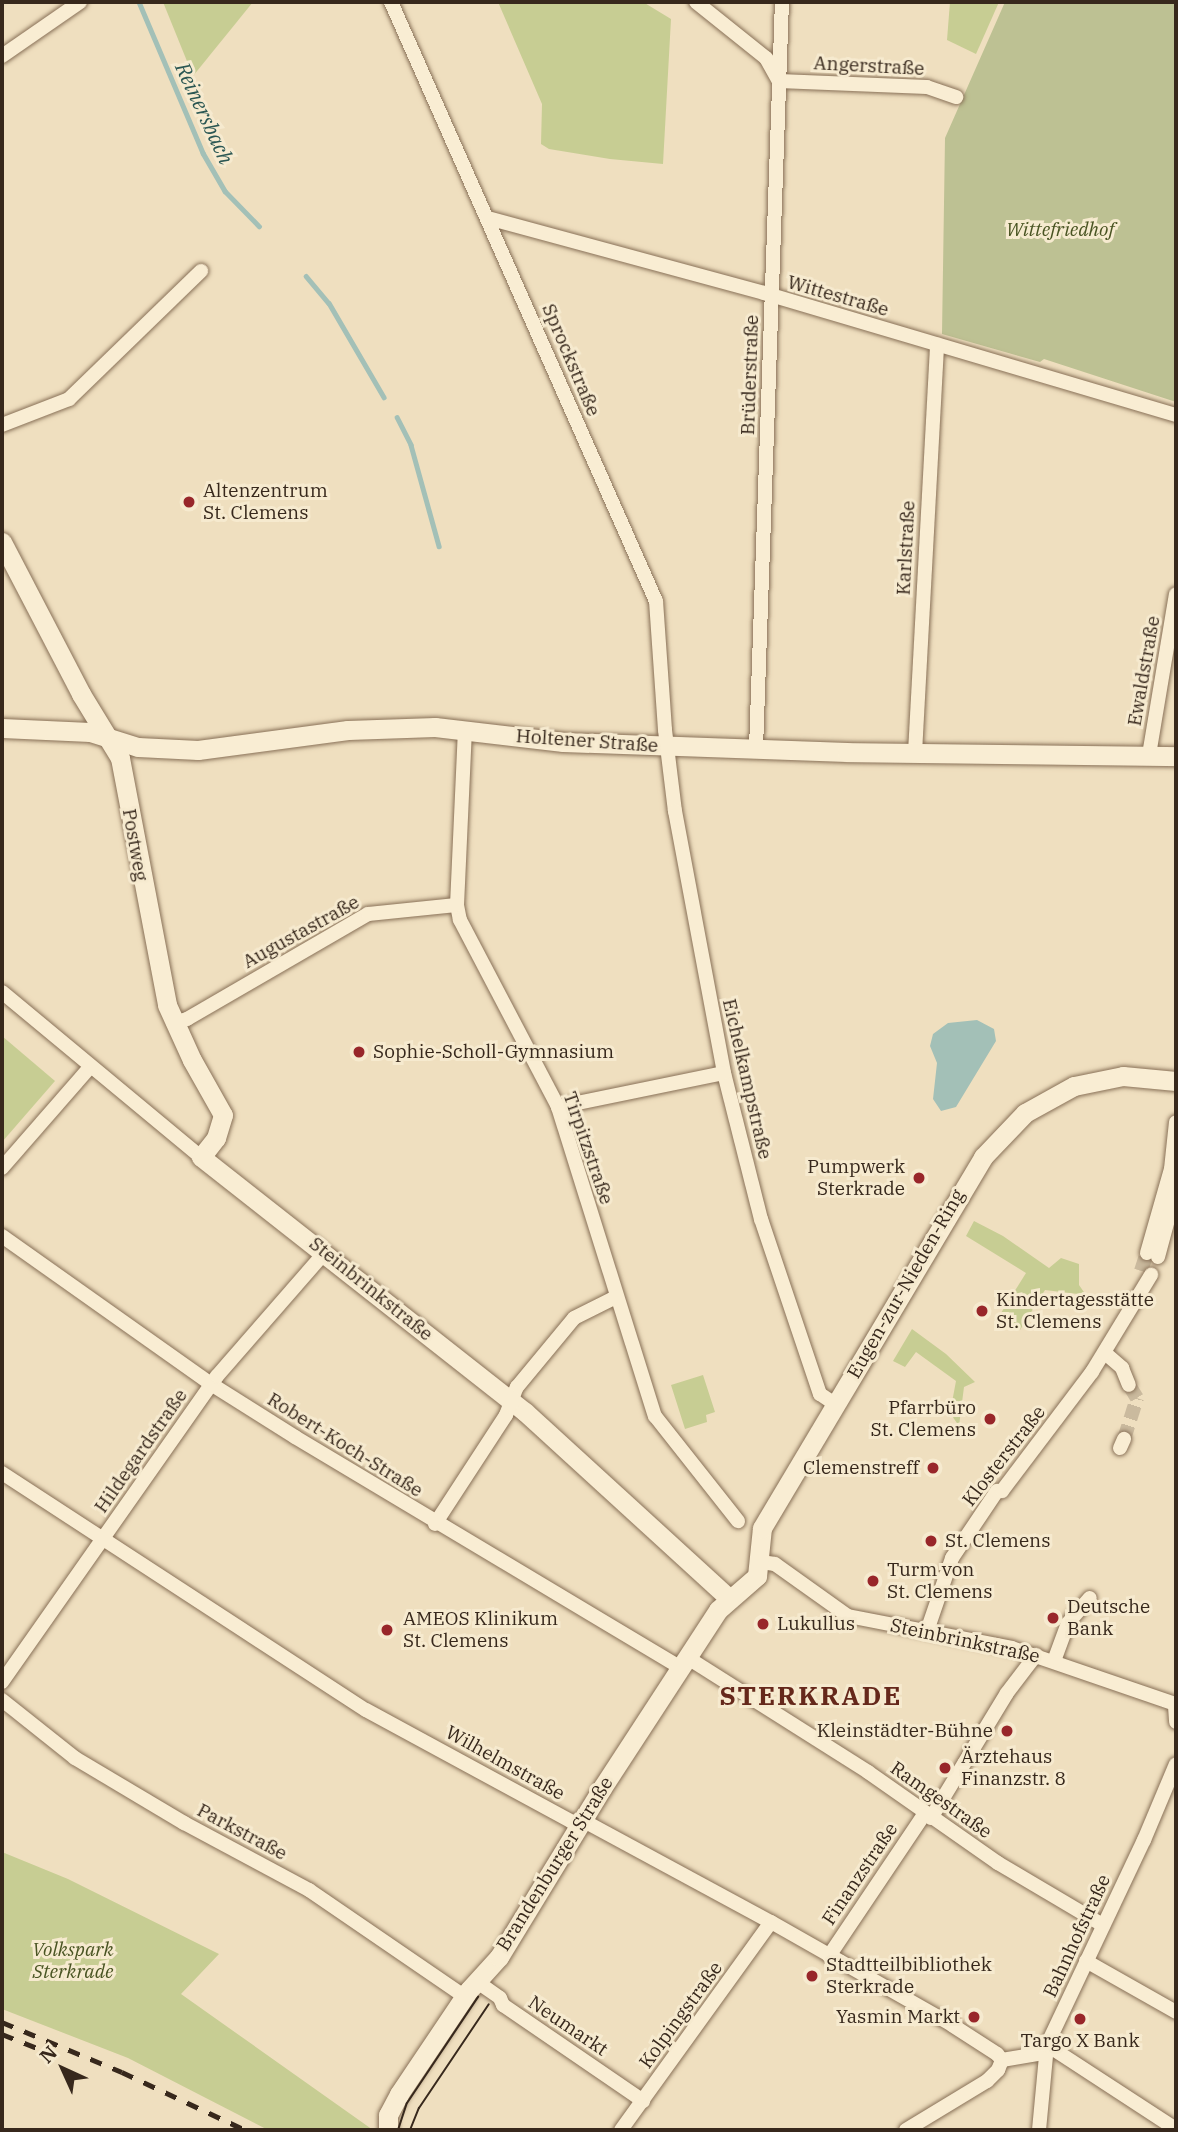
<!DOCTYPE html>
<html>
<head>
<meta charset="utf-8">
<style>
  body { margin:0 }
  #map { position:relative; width:1178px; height:2132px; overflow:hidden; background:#efdfbf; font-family:"IBM Plex Serif",serif }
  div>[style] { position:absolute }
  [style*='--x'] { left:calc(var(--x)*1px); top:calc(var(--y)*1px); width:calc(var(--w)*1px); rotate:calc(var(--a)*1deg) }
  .green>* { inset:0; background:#c7cd93 }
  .cemetery>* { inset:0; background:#bdc193 }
  .water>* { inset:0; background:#a3c0b7 }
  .stream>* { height:4.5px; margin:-2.25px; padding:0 2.25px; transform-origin:2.25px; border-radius:2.25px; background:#a3c0b7 }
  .street-tunnel>* { height:14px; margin-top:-7px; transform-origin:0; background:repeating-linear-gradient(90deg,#caba9e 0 14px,transparent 0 21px) }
  .roads { filter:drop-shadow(0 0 2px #887057) drop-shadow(0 0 2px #887057) }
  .street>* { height:14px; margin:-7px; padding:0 7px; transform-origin:7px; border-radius:7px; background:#f9edd3 }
  .secondary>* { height:19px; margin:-9.5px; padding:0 9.5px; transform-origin:9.5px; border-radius:9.5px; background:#f9edd3 }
  .tram>* { height:2px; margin:-1px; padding:0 1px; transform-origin:1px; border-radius:1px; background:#37281c }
  .rail>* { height:4.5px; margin-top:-2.25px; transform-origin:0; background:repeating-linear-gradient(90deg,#37281c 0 12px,transparent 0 24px) }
  .dots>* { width:19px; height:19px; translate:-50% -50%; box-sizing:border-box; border:4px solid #f6eacf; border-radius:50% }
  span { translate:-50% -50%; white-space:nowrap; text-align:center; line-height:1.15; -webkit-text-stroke:6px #f6eacf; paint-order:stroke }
  .street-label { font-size:19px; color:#37281c }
  .park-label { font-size:19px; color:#495422; font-style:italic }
  .poi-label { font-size:19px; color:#37281c }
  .left { translate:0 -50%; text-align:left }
  .right { translate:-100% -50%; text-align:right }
  .water-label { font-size:21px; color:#2b5753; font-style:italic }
  .district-label { font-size:26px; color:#65281b; font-weight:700; letter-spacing:2px }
  .frame { position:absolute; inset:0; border:4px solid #37281c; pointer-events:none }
  .north { position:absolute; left:28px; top:2034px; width:70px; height:70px; -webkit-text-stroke:5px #f6eacf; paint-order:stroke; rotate:315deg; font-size:19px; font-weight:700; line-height:28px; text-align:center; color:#37281c }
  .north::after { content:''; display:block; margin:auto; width:24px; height:32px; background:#37281c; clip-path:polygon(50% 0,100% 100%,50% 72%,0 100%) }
</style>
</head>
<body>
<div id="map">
  <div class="green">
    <i style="clip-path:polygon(163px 2px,253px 2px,193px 76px)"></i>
    <i style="clip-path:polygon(498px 2px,643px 2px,671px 19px,663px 164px,610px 159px,549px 149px,541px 144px,542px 104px)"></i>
    <i style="clip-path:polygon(950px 2px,999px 2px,976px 54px,947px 40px)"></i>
    <i style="clip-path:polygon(2px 1036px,55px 1081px,2px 1142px)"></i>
    <i style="clip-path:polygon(974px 1221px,1003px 1236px,1049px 1268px,1061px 1258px,1079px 1264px,1079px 1285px,1086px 1295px,1045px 1290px,1020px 1330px,1001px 1313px,1026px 1273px,966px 1236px)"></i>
    <i style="clip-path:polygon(912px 1329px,946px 1354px,975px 1382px,964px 1387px,959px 1426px,950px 1413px,956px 1381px,916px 1352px,905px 1367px,893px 1361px)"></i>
    <i style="clip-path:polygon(703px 1375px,715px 1412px,706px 1415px,707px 1422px,685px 1429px,671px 1385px)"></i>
    <i style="clip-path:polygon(2px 1852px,68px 1879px,219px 1954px,181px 1994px,373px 2130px,268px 2130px,128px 2058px,2px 2009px)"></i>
  </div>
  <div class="cemetery">
    <i style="clip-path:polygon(1005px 2px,1176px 2px,1176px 402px,1044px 359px,1040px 362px,942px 334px,945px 138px)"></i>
  </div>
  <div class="water">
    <i style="clip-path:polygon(977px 1020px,994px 1029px,996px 1041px,956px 1107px,941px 1111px,933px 1099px,937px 1063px,930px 1046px,933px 1034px,948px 1023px)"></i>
  </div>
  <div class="stream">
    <i style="--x:139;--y:2;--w:164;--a:67"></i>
    <i style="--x:203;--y:153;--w:44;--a:59.9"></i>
    <i style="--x:225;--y:191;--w:49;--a:45.8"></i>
    <i style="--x:306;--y:276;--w:35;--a:50"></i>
    <i style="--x:329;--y:303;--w:109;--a:59.7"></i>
    <i style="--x:397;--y:417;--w:31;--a:63"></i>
    <i style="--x:411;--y:445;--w:105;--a:74.5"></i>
  </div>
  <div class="street-tunnel">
    <i style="--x:1141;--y:1271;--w:19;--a:-72"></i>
    <i style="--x:1124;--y:1439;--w:43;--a:-72.4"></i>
    <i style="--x:1137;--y:1398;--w:15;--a:-122"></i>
  </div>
  <div class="roads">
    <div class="street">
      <i style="--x:391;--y:2;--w:655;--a:66.14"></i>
      <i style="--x:656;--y:601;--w:129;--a:86"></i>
      <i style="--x:665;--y:730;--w:82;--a:83"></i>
      <i style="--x:675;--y:811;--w:267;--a:79.4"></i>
      <i style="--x:724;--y:1073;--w:151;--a:75.8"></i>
      <i style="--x:761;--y:1219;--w:185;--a:71.4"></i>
      <i style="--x:820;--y:1394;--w:18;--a:34"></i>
      <i style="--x:696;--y:2;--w:90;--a:38.7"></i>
      <i style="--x:766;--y:58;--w:25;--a:61"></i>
      <i style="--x:2;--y:56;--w:95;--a:-34.7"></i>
      <i style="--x:779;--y:81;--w:148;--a:2.3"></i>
      <i style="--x:927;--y:87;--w:31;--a:19"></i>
      <i style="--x:488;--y:218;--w:286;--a:15.2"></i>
      <i style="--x:764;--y:293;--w:430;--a:16.5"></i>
      <i style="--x:2;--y:425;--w:72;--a:-21.2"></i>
      <i style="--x:69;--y:399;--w:184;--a:-44.1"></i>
      <i style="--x:465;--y:729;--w:176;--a:92.6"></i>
      <i style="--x:457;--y:905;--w:15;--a:79"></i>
      <i style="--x:460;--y:920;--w:211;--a:62.3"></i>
      <i style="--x:558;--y:1107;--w:324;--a:72.6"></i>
      <i style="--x:655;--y:1416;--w:134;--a:51.7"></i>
      <i style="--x:756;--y:749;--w:747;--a:-88.01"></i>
      <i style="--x:915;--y:753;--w:409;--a:-86.9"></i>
      <i style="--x:1149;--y:755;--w:163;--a:-80.5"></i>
      <i style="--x:2;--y:992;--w:259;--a:39.7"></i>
      <i style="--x:173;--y:1023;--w:15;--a:-16"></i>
      <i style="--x:187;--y:1019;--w:209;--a:-30.1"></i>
      <i style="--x:368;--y:914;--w:89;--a:-5.8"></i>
      <i style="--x:558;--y:1107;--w:169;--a:-11.6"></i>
      <i style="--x:2;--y:1168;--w:135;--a:-48.9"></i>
      <i style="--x:2;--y:1236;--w:256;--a:35.3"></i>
      <i style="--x:211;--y:1384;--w:99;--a:32.2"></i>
      <i style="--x:295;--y:1437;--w:450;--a:30.9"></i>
      <i style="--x:1147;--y:1253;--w:87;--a:-74.1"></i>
      <i style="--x:1171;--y:1169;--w:47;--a:-83.9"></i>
      <i style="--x:1158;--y:1257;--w:69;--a:-75"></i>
      <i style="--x:1105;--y:1353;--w:23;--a:41"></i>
      <i style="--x:1122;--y:1368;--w:18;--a:68"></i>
      <i style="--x:1120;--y:1448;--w:10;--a:-66"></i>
      <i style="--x:2;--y:1473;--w:434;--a:33.1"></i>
      <i style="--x:366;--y:1710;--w:234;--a:28.5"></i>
      <i style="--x:572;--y:1822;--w:10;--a:-11"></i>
      <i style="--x:582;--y:1820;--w:215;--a:28.4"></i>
      <i style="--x:771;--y:1922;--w:208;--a:29.6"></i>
      <i style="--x:952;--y:2025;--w:54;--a:32.8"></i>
      <i style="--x:997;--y:2054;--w:8;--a:50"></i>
      <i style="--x:435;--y:1524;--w:130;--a:-56.9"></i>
      <i style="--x:506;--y:1415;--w:30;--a:-69"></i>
      <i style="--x:517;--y:1387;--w:89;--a:-50.4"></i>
      <i style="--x:574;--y:1318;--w:47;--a:-26.6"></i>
      <i style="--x:761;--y:1562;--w:14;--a:8"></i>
      <i style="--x:775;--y:1564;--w:90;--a:35.5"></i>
      <i style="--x:848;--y:1616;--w:167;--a:11"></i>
      <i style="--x:1012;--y:1648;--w:173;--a:18.9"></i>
      <i style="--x:927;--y:1631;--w:77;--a:-71.1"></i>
      <i style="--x:952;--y:1558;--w:81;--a:-56.1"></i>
      <i style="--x:997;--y:1491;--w:5;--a:0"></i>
      <i style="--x:1002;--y:1491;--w:149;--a:-52.9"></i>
      <i style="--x:1092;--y:1372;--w:114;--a:-58.7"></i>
      <i style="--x:688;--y:1658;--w:213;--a:32.3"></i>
      <i style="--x:868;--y:1772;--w:159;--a:35"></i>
      <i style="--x:998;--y:1863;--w:122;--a:30.6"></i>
      <i style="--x:1054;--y:1661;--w:40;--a:-69.8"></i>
      <i style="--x:1068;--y:1623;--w:33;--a:-49"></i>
      <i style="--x:2;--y:1682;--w:374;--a:-54.9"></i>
      <i style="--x:217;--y:1376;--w:164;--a:-48.9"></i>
      <i style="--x:2;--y:1700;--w:93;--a:38.5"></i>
      <i style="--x:75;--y:1758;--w:127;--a:30.8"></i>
      <i style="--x:184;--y:1823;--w:142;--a:28.2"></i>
      <i style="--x:309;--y:1890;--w:189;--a:34.4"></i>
      <i style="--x:1175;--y:1706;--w:16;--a:86"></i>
      <i style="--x:931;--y:1818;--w:146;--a:-58.7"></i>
      <i style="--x:1007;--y:1693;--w:48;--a:-52.7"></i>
      <i style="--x:829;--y:1956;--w:172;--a:-56.1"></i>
      <i style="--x:1086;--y:1961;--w:103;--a:29.5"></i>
      <i style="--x:476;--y:1981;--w:29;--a:35"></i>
      <i style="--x:500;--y:1998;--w:8;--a:67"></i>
      <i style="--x:503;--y:2005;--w:170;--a:34.4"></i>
      <i style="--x:1047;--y:2045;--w:154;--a:33.1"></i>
      <i style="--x:1002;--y:2060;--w:43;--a:-9.5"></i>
      <i style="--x:621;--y:2130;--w:256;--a:-54.2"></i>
      <i style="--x:906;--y:2130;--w:95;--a:-31.2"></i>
      <i style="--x:987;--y:2081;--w:16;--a:-45"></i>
      <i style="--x:998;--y:2070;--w:11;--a:-68"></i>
      <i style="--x:1039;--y:2130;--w:85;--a:-84.6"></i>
      <i style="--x:1047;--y:2045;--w:227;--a:-64.7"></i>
      <i style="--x:1144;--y:1840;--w:82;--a:-67.2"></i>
    </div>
    <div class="secondary">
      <i style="--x:2;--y:542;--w:171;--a:62.5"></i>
      <i style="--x:81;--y:694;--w:75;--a:58.6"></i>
      <i style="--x:120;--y:758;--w:251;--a:79.2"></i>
      <i style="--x:167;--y:1005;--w:60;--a:65.6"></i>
      <i style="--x:192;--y:1060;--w:63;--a:60.6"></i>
      <i style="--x:223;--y:1115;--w:24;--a:107"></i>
      <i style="--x:216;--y:1138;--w:24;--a:128"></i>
      <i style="--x:201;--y:1157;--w:412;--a:38.2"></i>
      <i style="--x:525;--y:1412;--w:276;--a:42.4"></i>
      <i style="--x:2;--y:728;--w:88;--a:2.6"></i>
      <i style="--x:90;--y:732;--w:50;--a:17.4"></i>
      <i style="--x:138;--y:747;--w:60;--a:2.9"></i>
      <i style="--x:198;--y:750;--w:151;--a:-7.6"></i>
      <i style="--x:348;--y:730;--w:87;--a:-2"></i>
      <i style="--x:435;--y:727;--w:129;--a:6.7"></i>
      <i style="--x:563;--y:742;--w:284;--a:2"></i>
      <i style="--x:847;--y:752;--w:329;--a:0.7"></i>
      <i style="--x:388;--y:2130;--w:15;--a:-90"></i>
      <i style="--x:388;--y:2115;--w:24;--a:-62"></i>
      <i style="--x:399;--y:2094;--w:125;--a:-56.1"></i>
      <i style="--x:469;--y:1990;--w:45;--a:-47.7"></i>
      <i style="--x:499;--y:1957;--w:198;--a:-58.6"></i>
      <i style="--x:602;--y:1788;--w:212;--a:-56.9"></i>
      <i style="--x:718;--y:1610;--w:52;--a:-41.1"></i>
      <i style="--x:757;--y:1576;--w:48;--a:-84.1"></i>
      <i style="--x:762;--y:1528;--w:432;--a:-59.2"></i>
      <i style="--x:983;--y:1157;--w:61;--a:-46.3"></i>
      <i style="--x:1025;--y:1113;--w:56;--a:-28.9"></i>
      <i style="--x:1074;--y:1086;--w:50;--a:-11.5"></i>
      <i style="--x:1123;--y:1076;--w:53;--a:5.4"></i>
    </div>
  </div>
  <div class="tram">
    <i style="--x:398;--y:2130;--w:28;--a:-72"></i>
    <i style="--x:407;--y:2103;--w:128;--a:-56.2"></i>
    <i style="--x:410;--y:2130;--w:24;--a:-68"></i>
    <i style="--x:419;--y:2108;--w:125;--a:-56.1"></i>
  </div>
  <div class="rail">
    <i style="--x:2;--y:2022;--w:130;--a:22.6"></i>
    <i style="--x:122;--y:2072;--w:136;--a:25.2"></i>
    <i style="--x:2;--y:2034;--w:62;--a:21.6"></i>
  </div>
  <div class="dots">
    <i style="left:189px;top:502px;background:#98262a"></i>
    <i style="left:359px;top:1052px;background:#98262a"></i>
    <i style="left:919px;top:1178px;background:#98262a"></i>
    <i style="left:982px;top:1311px;background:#98262a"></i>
    <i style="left:990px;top:1419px;background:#98262a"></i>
    <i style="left:933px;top:1468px;background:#98262a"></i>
    <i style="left:931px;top:1541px;background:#98262a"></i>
    <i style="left:873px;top:1581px;background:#98262a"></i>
    <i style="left:1053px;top:1618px;background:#98262a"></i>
    <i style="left:763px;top:1624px;background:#98262a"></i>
    <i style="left:387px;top:1630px;background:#98262a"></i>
    <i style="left:1007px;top:1731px;background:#98262a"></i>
    <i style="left:945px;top:1768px;background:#98262a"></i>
    <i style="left:812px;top:1976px;background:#98262a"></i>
    <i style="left:974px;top:2017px;background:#98262a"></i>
    <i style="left:1080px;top:2019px;background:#98262a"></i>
  </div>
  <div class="street-label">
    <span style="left:869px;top:66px;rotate:3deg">Angerstraße</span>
    <span style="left:838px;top:296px;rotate:16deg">Wittestraße</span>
    <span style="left:571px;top:360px;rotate:67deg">Sprockstraße</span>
    <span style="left:750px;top:375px;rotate:-88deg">Brüderstraße</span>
    <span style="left:906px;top:548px;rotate:-87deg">Karlstraße</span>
    <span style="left:1144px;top:671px;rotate:-80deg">Ewaldstraße</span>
    <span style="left:587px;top:741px;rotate:4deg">Holtener Straße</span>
    <span style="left:135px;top:845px;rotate:80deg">Postweg</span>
    <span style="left:301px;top:932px;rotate:-29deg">Augustastraße</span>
    <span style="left:747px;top:1079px;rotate:77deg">Eichelkampstraße</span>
    <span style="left:588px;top:1148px;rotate:71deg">Tirpitzstraße</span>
    <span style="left:906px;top:1284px;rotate:-60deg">Eugen-zur-Nieden-Ring</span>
    <span style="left:371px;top:1289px;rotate:39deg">Steinbrinkstraße</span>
    <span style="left:345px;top:1445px;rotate:32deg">Robert-Koch-Straße</span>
    <span style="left:141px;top:1451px;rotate:-55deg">Hildegardstraße</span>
    <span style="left:1004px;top:1456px;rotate:-52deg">Klosterstraße</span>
    <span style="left:965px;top:1641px;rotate:12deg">Steinbrinkstraße</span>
    <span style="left:505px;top:1763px;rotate:29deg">Wilhelmstraße</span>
    <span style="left:941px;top:1800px;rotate:35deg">Ramgestraße</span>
    <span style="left:242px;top:1832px;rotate:28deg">Parkstraße</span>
    <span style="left:555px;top:1864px;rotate:-58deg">Brandenburger Straße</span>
    <span style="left:860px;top:1874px;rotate:-56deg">Finanzstraße</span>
    <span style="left:1077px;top:1936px;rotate:-65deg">Bahnhofstraße</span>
    <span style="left:681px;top:2015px;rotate:-54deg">Kolpingstraße</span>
    <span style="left:568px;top:2026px;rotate:34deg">Neumarkt</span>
  </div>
  <div class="park-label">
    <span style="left:1060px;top:230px">Wittefriedhof</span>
    <span style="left:73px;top:1961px">Volkspark<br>Sterkrade</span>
  </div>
  <div class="poi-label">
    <span class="left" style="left:203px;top:502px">Altenzentrum<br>St. Clemens</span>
    <span class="left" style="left:373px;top:1052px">Sophie-Scholl-Gymnasium</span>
    <span class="right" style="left:905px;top:1178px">Pumpwerk<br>Sterkrade</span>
    <span class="left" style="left:996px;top:1311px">Kindertagesstätte<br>St. Clemens</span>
    <span class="right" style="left:976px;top:1419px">Pfarrbüro<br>St. Clemens</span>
    <span class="right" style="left:919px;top:1468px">Clemenstreff</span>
    <span class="left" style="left:945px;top:1541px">St. Clemens</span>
    <span class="left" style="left:887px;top:1581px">Turm von<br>St. Clemens</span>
    <span class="left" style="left:1067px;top:1618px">Deutsche<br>Bank</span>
    <span class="left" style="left:403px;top:1630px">AMEOS Klinikum<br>St. Clemens</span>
    <span class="left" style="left:777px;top:1624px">Lukullus</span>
    <span class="right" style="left:993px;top:1731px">Kleinstädter-Bühne</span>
    <span class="left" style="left:961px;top:1768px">Ärztehaus<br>Finanzstr. 8</span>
    <span class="left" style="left:826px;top:1976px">Stadtteilbibliothek<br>Sterkrade</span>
    <span class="right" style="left:960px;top:2017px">Yasmin Markt</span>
    <span style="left:1080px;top:2041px">Targo X Bank</span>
  </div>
  <div class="water-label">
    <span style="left:205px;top:113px;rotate:65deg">Reinersbach</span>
  </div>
  <div class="district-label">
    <span style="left:811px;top:1696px">STERKRADE</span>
  </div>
  <div class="frame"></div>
  <div class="north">N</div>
</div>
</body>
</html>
